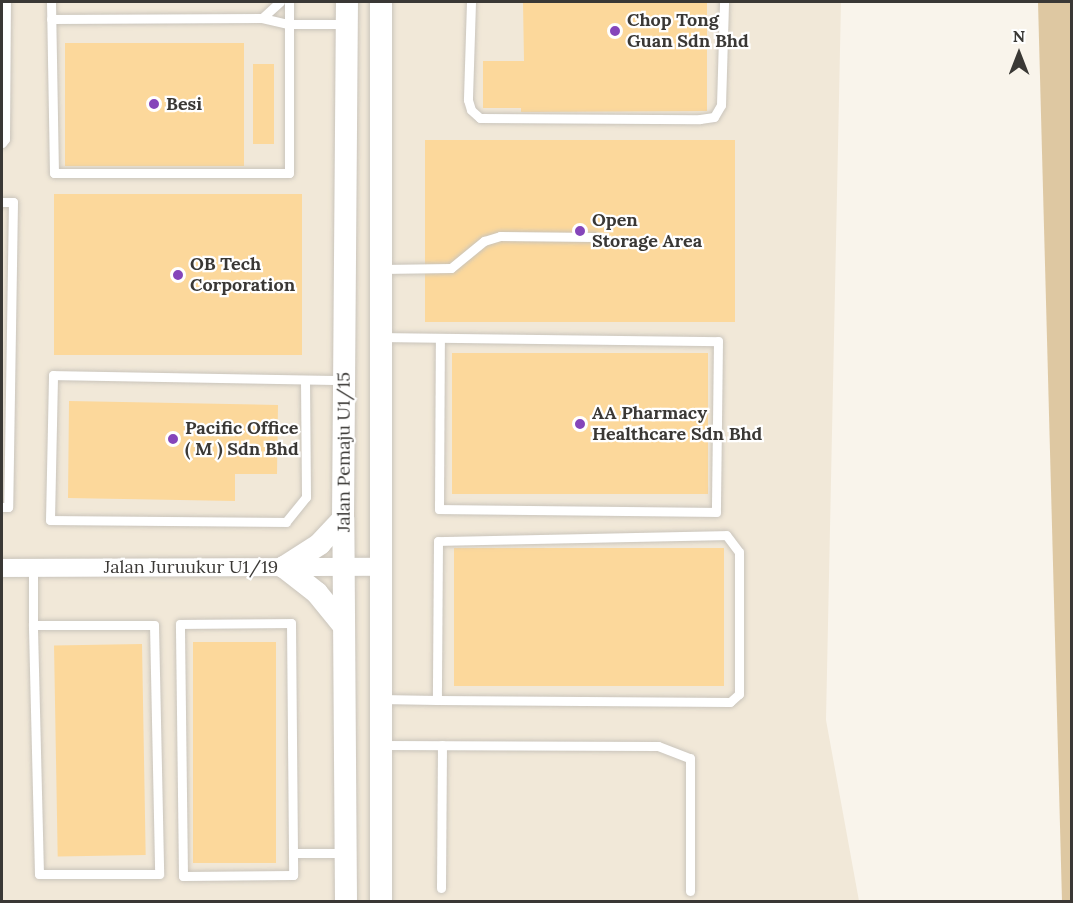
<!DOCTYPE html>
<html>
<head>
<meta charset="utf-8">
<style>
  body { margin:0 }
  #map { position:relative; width:1073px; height:903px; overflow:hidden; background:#f9f4eb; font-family:Lora,serif }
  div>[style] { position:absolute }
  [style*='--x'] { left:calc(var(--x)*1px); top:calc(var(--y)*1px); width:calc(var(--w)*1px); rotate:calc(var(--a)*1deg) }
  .built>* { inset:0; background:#f1e8d8 }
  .green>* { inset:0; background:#dec8a2 }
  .building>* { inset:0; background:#fcd89b; transform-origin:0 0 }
  .roads { filter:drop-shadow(0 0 2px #c9c4bb) drop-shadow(0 0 2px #c9c4bb) }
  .service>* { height:9px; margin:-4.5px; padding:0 4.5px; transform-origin:4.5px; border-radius:4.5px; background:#fff }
  .minor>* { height:18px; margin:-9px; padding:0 9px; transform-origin:9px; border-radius:9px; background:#fff }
  .tertiary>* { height:22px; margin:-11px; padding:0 11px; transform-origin:11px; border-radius:11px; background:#fff }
  .dots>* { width:16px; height:16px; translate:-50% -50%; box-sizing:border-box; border:3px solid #fff; border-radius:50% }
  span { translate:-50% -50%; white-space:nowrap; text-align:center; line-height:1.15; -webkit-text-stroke:4.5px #fff; paint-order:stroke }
  .poi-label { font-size:18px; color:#3a3835; font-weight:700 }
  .left { translate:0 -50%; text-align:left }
  .street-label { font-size:18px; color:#3a3835 }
  .frame { position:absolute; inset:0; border:3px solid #3a3835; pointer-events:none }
  .north { position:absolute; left:989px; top:24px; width:60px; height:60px; -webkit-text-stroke:4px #fff; paint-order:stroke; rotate:0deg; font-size:16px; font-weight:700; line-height:24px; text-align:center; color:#3a3835 }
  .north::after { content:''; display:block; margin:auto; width:21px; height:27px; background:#3a3835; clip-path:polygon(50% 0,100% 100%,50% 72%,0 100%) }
</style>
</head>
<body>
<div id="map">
  <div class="built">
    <i style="clip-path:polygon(2px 2px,841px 2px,826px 720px,859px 901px,2px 902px)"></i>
  </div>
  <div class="green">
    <i style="clip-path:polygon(1038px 2px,1072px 2px,1071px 902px,1062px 901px)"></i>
  </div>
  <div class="building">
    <i style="clip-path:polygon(523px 2px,707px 2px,707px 111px,521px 112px,521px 108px,483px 108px,483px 61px,524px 61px)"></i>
    <i style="left:65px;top:43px;width:179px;height:123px"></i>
    <i style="left:253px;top:64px;width:21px;height:80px"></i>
    <i style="left:425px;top:140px;width:310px;height:182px"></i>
    <i style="left:54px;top:194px;width:248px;height:161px"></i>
    <i style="left:452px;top:353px;width:256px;height:141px"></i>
    <i style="clip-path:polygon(69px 401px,278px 405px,277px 474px,235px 474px,235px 501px,68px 498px)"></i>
    <i style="left:454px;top:548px;width:270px;height:138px"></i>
    <i style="left:193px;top:642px;width:83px;height:221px"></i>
    <i style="left:142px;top:644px;width:211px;height:88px;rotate:89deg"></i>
  </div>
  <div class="roads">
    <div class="service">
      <i style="--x:51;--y:2;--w:171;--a:89"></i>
      <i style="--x:54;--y:173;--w:235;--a:0"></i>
      <i style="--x:289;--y:173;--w:171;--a:-90"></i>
      <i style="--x:471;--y:2;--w:98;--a:91.8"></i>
      <i style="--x:468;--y:100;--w:10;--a:73"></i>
      <i style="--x:471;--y:110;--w:12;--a:42"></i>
      <i style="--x:480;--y:118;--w:220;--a:0.3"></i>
      <i style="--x:700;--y:119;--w:14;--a:-8"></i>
      <i style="--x:714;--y:117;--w:14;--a:-60"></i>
      <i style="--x:721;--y:105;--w:103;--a:-88.3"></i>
      <i style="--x:262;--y:18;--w:24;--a:-42"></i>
      <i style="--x:51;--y:19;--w:211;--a:-0.3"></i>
      <i style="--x:262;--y:18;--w:28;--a:13"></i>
      <i style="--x:289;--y:24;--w:58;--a:0"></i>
      <i style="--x:2;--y:143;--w:5;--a:-53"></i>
      <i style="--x:5;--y:139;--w:137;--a:-89.6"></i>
      <i style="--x:2;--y:202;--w:11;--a:0"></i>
      <i style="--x:13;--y:202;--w:305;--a:90.9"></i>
      <i style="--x:8;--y:507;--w:6;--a:180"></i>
      <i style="--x:381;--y:269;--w:70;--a:-0.8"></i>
      <i style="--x:451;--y:268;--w:43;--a:-39.3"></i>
      <i style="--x:484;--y:241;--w:17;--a:-17"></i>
      <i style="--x:500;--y:236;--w:95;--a:0.6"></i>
      <i style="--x:381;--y:337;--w:337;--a:0.7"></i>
      <i style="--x:718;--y:341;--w:171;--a:90.7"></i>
      <i style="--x:716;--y:512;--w:277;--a:-179.4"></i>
      <i style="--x:439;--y:509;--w:171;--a:-89.7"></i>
      <i style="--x:305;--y:380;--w:117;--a:89.5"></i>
      <i style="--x:306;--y:497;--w:32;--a:129"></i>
      <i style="--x:286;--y:522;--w:236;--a:-179.5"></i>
      <i style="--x:50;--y:520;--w:145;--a:-88.8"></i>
      <i style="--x:53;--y:375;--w:291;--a:1"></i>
      <i style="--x:33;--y:568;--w:57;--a:90"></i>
      <i style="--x:33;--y:625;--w:121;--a:0"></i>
      <i style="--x:154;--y:625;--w:249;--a:88.8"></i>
      <i style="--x:159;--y:874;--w:120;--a:180"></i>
      <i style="--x:39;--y:874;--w:249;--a:-91.4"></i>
      <i style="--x:291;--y:623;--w:252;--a:89.5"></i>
      <i style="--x:293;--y:875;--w:110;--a:179.5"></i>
      <i style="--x:183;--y:876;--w:252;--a:-90.7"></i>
      <i style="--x:180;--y:624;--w:111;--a:-0.5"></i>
      <i style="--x:380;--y:699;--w:57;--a:1"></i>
      <i style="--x:437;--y:700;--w:293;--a:0.4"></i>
      <i style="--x:730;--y:702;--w:12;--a:-42"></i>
      <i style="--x:739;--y:694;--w:142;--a:-90"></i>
      <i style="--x:739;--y:552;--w:21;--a:-127"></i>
      <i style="--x:726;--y:535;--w:288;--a:178.8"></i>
      <i style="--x:438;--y:541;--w:159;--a:90.4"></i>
      <i style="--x:381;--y:745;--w:277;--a:0.2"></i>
      <i style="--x:658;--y:746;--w:34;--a:21"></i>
      <i style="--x:690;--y:758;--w:133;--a:90"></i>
      <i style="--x:293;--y:853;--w:52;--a:0"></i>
      <i style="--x:441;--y:888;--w:143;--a:-89.6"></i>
    </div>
    <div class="minor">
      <i style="--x:2;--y:568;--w:378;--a:-0.2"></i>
    </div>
    <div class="tertiary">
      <i style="--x:343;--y:519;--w:34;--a:133"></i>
      <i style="--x:320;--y:544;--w:43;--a:147.4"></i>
      <i style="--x:284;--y:567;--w:42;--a:38.2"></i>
      <i style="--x:317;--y:593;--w:41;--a:50.9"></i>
      <i style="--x:346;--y:902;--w:383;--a:-90.4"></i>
      <i style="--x:343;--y:519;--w:517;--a:-89.56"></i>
      <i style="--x:381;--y:902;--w:900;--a:-90"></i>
    </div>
  </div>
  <div class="dots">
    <i style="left:615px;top:31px;background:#8545ba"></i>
    <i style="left:154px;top:104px;background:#8545ba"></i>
    <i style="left:580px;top:231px;background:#8545ba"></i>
    <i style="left:178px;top:275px;background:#8545ba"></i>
    <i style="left:580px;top:424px;background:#8545ba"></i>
    <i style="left:173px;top:439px;background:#8545ba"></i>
  </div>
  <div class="poi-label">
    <span class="left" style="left:627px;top:31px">Chop Tong<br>Guan Sdn Bhd</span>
    <span class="left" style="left:166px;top:104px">Besi</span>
    <span class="left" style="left:592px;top:231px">Open<br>Storage Area</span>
    <span class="left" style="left:190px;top:275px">OB Tech<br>Corporation</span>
    <span class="left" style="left:592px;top:424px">AA Pharmacy<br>Healthcare Sdn Bhd</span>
    <span class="left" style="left:185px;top:439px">Pacific Office<br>( M ) Sdn Bhd</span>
  </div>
  <div class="street-label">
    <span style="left:344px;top:452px;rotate:-90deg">Jalan Pemaju U1/15</span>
    <span style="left:191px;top:567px">Jalan Juruukur U1/19</span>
  </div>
  <div class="frame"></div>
  <div class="north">N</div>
</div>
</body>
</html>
